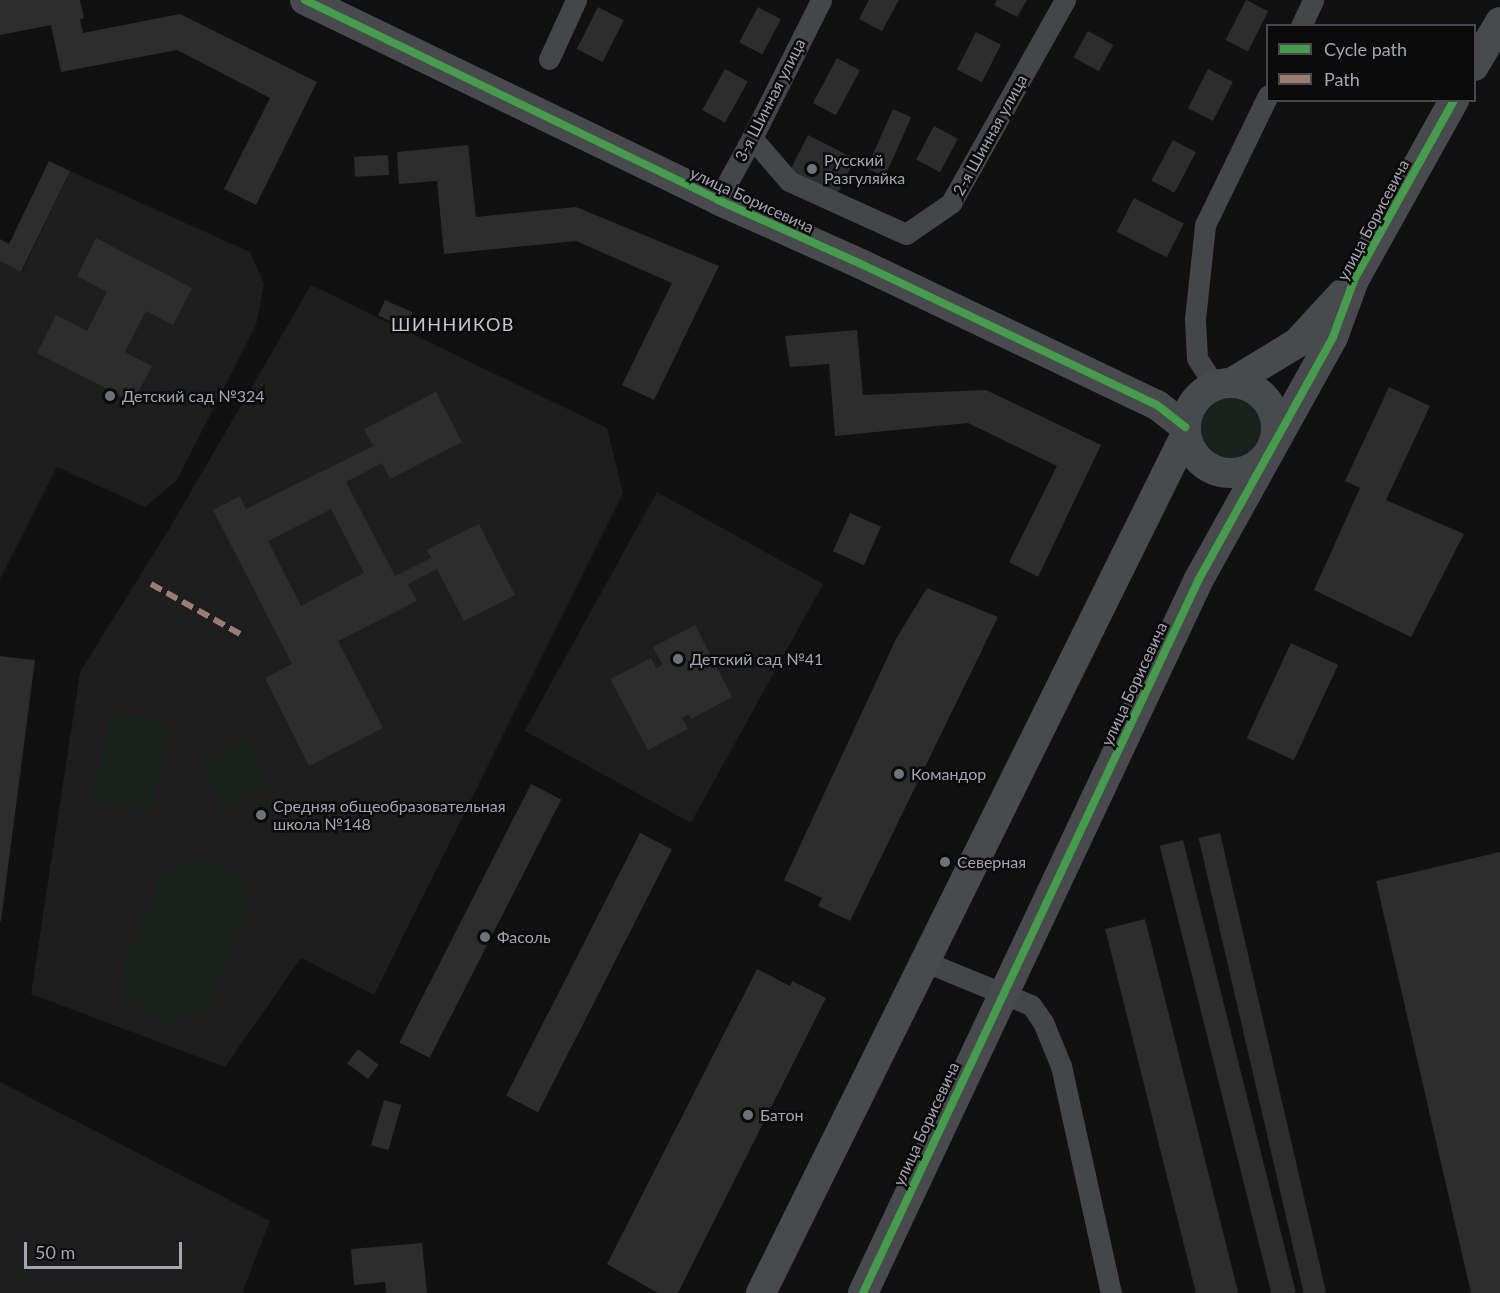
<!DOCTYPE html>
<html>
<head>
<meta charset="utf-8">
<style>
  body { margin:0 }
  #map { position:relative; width:1500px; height:1293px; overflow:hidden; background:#111; font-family:Lato,sans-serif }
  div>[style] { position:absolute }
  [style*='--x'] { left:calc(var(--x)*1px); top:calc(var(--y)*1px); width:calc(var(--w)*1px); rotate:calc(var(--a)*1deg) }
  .built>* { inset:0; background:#1e1e1f; transform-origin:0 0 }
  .green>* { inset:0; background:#1b211c; transform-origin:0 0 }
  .round { border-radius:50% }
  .building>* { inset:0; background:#2d2d2e; transform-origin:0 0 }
  .street>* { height:21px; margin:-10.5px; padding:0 10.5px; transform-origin:10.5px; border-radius:10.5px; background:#45464a }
  .secondary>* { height:30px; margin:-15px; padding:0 15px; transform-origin:15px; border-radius:15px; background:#494a4e }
  .secondary>.ring { margin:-15px; padding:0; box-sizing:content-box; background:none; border:30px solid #494a4e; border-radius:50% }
  .quiet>* { height:6px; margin-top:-3px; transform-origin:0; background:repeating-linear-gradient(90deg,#9b7d72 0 12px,transparent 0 18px) }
  .cycleway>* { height:8px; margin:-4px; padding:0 4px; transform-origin:4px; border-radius:4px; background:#469c4c }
  .dots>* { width:16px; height:16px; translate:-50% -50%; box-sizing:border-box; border:3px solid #0c0b0c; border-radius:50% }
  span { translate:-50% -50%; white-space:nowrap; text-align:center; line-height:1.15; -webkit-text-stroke:5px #0c0b0c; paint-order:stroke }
  .street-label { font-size:16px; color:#a3a6b1 }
  .poi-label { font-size:16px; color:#a3a6b1 }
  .left { translate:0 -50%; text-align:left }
  .neighbourhood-label { font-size:18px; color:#c4c5cd; letter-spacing:1.5px }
  .legend { position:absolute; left:1266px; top:24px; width:210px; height:78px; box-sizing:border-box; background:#0c0b0c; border:2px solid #48494e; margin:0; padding:8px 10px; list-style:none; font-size:18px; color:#a3a6b1 }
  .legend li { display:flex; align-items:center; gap:12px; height:30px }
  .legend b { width:30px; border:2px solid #48494e }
  .scale { position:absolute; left:24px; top:1242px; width:158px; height:27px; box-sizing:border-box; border:3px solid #a3a6b1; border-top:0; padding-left:8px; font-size:18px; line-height:21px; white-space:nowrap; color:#a3a6b1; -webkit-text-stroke:4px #0c0b0c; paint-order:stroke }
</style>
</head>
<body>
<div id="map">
  <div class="built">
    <i style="clip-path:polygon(70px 171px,250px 252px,264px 284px,256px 325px,177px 480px,145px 507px,57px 467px,0 579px,0 261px,22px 272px)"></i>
    <i style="clip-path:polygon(311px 285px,607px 428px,623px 493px,374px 995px,301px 958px,225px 1067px,31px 994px,80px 672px,171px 526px)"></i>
    <i style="left:657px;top:492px;width:190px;height:273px;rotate:29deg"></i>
    <i style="clip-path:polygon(0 1082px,270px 1221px,242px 1293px,0 1293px)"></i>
  </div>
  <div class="green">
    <i class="round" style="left:1201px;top:397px;width:62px;height:62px"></i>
    <i style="left:112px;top:711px;width:61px;height:92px;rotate:13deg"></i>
    <i style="left:246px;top:738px;width:55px;height:51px;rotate:64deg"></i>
    <i style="clip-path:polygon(190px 857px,217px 861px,241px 873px,251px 905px,209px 1010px,171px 1026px,144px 1015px,125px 997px,121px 976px,162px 873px)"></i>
  </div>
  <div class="building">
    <i style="clip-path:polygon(0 0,80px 0,84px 18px,80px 19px,83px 33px,180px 14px,317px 82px,256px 205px,224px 189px,270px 98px,177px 50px,61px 72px,51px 25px,0 35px)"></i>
    <i style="clip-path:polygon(869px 0,899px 0,882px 31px,859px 19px)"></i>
    <i style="clip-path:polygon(997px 0,1027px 0,1017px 17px,994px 5px)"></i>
    <i style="left:1246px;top:0;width:25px;height:45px;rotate:27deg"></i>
    <i style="left:598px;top:7px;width:29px;height:47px;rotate:27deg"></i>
    <i style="left:758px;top:7px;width:26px;height:40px;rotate:28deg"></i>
    <i style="left:1088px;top:31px;width:29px;height:30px;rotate:29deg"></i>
    <i style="left:976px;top:32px;width:28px;height:42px;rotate:27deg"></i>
    <i style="left:837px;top:58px;width:26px;height:51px;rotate:28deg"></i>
    <i style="left:725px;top:69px;width:26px;height:47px;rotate:29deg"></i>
    <i style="left:1208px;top:69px;width:28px;height:44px;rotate:27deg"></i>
    <i style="left:893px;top:109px;width:20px;height:65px;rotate:24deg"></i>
    <i style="left:934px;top:126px;width:27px;height:38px;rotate:28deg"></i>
    <i style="left:808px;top:135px;width:53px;height:39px;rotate:27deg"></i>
    <i style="left:1173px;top:140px;width:26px;height:46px;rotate:28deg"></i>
    <i style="clip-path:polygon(468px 145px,476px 217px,576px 207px,719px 266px,654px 400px,622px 385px,672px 283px,576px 241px,444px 254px,437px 181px,399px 184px,397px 152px)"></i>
    <i style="left:388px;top:155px;width:20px;height:34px;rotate:87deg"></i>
    <i style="clip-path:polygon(49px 161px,70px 171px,21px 272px,0 261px,0 239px,9px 244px)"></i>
    <i style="left:1134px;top:198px;width:56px;height:38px;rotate:27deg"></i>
    <i style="clip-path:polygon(96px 238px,192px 288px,173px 325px,146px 311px,125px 352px,152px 366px,133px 402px,37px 353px,56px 315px,87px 331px,107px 292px,77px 276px)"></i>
    <i style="left:385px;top:300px;width:30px;height:17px;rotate:24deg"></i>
    <i style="clip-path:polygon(857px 330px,863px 395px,986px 390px,1101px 445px,1038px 577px,1009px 562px,1057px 466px,968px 423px,835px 436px,829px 364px,790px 367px,785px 336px)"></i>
    <i style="clip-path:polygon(1389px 387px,1430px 406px,1386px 500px,1464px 534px,1411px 637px,1314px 590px,1360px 488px,1345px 481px)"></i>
    <i style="clip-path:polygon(evenodd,436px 392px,462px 442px,390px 479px,382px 463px,346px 482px,395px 576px,431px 558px,427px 550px,479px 524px,515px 595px,464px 621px,437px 569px,408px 584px,417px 601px,338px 641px,383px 728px,309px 766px,265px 678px,292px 664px,213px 510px,240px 496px,246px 509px,373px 446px,364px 429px,436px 392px,331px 509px,364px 573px,301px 606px,268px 541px,331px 509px)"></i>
    <i style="left:850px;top:513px;width:34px;height:42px;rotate:24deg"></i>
    <i style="clip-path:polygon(927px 588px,998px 617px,850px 921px,818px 906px,822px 898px,784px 880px,896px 639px)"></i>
    <i style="clip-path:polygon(695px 625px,732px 697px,691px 719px,688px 714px,682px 718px,688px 729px,648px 750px,610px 679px,651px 658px,656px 668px,663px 665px,653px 647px)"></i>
    <i style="left:1291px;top:643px;width:52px;height:105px;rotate:25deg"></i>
    <i style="clip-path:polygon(0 656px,35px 660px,1px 921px,0 921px)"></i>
    <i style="left:531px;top:784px;width:34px;height:290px;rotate:27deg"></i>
    <i style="left:640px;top:833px;width:36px;height:295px;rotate:27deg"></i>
    <i style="left:1220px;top:833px;width:473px;height:22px;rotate:77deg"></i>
    <i style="left:1183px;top:840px;width:466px;height:24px;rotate:76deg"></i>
    <i style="clip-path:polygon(1500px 852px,1500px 1293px,1471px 1293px,1376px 881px)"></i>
    <i style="left:1145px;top:919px;width:385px;height:41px;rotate:76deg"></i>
    <i style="clip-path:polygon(757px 969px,790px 986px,792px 981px,826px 998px,678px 1293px,658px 1293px,607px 1264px)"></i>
    <i style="left:358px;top:1049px;width:26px;height:18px;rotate:37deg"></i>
    <i style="left:384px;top:1100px;width:18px;height:47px;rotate:16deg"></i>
    <i style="clip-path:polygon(422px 1243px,427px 1293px,386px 1293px,385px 1282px,354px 1285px,351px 1249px)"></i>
  </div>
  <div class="street">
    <i style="--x:1301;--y:26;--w:29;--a:-65"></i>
    <i style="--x:549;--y:59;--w:65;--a:-65.4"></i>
    <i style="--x:752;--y:138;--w:57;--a:49.3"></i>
    <i style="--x:789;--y:181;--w:128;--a:24.4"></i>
    <i style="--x:906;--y:234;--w:55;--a:-34.6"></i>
    <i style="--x:951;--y:203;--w:233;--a:-60.7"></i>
    <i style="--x:718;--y:200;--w:71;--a:-61.3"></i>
    <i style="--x:752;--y:138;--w:154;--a:-63.4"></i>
    <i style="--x:1215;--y:386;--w:33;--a:-123"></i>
    <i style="--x:1197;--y:358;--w:39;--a:-93"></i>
    <i style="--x:1195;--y:319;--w:95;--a:-83.9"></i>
    <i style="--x:1205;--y:225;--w:144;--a:-64.1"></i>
    <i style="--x:926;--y:962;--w:113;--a:22.3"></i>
    <i style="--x:1031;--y:1005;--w:21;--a:55"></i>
    <i style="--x:1043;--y:1022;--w:48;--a:67.8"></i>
    <i style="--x:1061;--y:1066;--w:232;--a:77.6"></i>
  </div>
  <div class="secondary">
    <i style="--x:305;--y:0;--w:459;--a:25.8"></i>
    <i style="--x:718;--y:200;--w:157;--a:24.1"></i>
    <i style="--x:861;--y:264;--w:328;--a:25.5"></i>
    <i style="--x:1157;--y:405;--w:36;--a:38"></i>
    <i style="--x:1474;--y:66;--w:51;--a:-59.4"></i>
    <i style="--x:1231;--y:383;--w:77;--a:-31.2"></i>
    <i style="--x:1297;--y:343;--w:67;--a:-47.4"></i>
    <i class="ring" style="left:1186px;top:383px;width:60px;height:60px"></i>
    <i style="--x:761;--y:1293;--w:958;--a:-63.68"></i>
    <i style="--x:863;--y:1293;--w:789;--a:-64.8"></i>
    <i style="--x:1199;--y:579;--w:277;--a:-61"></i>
    <i style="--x:1333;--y:337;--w:61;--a:-69.8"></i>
    <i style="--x:1354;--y:280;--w:206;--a:-60.9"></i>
  </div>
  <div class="quiet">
    <i style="--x:151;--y:584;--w:102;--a:29.3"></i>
  </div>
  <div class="cycleway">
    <i style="--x:305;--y:0;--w:459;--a:25.8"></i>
    <i style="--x:718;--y:200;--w:157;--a:24.1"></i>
    <i style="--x:861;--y:264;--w:328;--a:25.5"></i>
    <i style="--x:1157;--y:405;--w:36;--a:38"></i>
    <i style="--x:863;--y:1293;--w:789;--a:-64.8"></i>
    <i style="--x:1199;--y:579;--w:277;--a:-61"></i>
    <i style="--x:1333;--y:337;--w:61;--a:-69.8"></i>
    <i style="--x:1354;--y:280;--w:206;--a:-60.9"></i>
  </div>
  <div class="dots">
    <i style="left:812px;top:169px;background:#707279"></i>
    <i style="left:110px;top:396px;background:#707279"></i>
    <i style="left:678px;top:659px;background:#707279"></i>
    <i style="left:899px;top:774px;background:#707279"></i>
    <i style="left:261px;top:815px;background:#707279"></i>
    <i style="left:945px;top:862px;background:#707279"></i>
    <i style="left:485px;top:937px;background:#707279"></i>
    <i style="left:748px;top:1115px;background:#707279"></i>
  </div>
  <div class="street-label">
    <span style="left:770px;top:100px;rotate:-63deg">3-я Шинная улица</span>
    <span style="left:990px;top:135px;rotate:-61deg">2-я Шинная улица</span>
    <span style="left:752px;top:200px;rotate:25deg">улица Борисевича</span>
    <span style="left:1373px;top:220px;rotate:-62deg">улица Борисевича</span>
    <span style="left:1134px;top:684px;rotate:-65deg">улица Борисевича</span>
    <span style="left:926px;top:1124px;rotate:-65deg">улица Борисевича</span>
  </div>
  <div class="poi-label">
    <span class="left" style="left:824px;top:169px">Русский<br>Разгуляйка</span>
    <span class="left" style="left:122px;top:396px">Детский сад №324</span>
    <span class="left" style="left:690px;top:659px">Детский сад №41</span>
    <span class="left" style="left:911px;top:774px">Командор</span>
    <span class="left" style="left:273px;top:815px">Средняя общеобразовательная<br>школа №148</span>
    <span class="left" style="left:957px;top:862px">Северная</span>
    <span class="left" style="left:497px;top:937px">Фасоль</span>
    <span class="left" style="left:760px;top:1115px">Батон</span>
  </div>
  <div class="neighbourhood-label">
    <span style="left:453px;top:324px">ШИННИКОВ</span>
  </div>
  <ul class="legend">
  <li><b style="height:8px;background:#469c4c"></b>Cycle path</li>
  <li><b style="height:8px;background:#9b7d72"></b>Path</li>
  </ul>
  <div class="scale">50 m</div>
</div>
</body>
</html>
